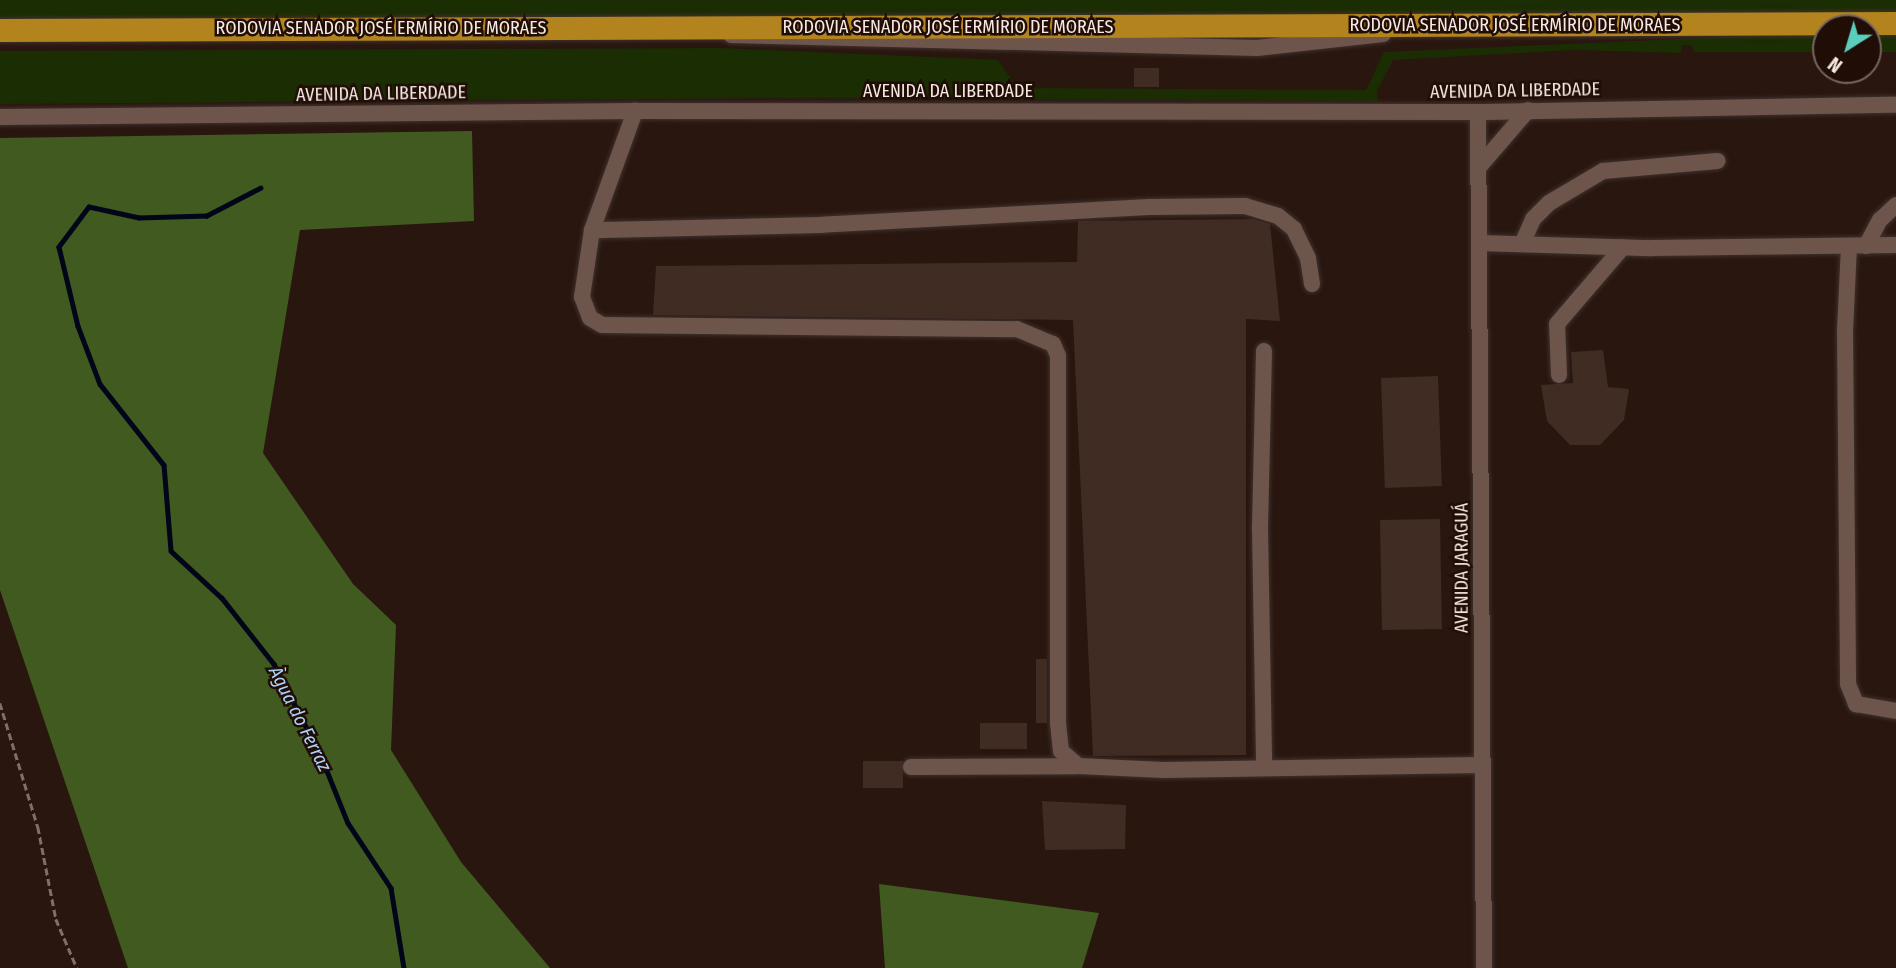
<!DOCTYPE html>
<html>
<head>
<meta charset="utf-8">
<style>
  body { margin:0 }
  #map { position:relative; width:1896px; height:968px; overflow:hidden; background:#29160f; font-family:"Fira Sans Condensed",sans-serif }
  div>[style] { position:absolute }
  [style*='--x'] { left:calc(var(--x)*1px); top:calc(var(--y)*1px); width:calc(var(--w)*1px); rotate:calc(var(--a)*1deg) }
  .green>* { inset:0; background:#1b2d02; transform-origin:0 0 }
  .forest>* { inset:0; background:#405a1f }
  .stream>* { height:4.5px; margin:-2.25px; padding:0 2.25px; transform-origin:2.25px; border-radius:2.25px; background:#000519 }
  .building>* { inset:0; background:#412c24; transform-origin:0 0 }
  .path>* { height:2.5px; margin-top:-1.25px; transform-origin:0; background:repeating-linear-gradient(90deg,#806f68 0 7px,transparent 0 10.5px) }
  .roads { filter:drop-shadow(0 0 2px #3f312d) drop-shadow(0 0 2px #3f312d) }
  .minor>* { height:16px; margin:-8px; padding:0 8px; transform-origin:8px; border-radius:8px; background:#6d554c }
  .highway>* { height:23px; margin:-11.5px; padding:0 11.5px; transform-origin:11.5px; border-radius:11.5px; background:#b3841e }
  span { translate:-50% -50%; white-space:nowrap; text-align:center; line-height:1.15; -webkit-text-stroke:5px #1f0d06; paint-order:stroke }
  .street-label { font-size:18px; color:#f7e9e3 }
  .water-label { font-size:19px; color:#abd3fc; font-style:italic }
  .north { position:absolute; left:1812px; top:14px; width:70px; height:70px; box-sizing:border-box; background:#1f0d06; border:2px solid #75655e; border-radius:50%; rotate:217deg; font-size:19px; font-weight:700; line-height:28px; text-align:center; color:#f7e9e3 }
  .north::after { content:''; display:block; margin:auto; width:24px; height:32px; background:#59cebe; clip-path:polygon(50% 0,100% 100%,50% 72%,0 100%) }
</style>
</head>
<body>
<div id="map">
  <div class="green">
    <i style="clip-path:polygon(0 0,1896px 0,1896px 13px,0 23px)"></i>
    <i style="clip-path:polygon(1748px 36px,1826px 36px,1826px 52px,1694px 52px,1692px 45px,1682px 45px,1681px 53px,1574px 50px,1393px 60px,1377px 91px,1378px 101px,762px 98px,0 104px,0 51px,719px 48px,998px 60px,1017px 88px,1366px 90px,1384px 52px)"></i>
    <i style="left:1868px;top:36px;width:28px;height:16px"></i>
  </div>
  <div class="forest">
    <i style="clip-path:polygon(472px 131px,474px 221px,300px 230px,263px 453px,353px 584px,396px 625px,391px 750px,461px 862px,550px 968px,128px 968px,0 590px,0 138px)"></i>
    <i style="clip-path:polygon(879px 884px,1099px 913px,1082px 968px,885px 968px)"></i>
  </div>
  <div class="stream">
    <i style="--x:261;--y:188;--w:61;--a:152.6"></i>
    <i style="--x:207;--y:216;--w:68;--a:178.3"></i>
    <i style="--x:139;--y:218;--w:51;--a:-167.6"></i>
    <i style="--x:89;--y:207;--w:50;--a:126.9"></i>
    <i style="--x:59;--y:247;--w:81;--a:76.5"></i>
    <i style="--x:78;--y:326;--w:62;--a:69.2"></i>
    <i style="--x:100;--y:384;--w:103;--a:51.7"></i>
    <i style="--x:164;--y:465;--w:86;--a:85.3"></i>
    <i style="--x:171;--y:551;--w:69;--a:42.7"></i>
    <i style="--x:222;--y:598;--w:84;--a:51.8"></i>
    <i style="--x:274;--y:664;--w:103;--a:62.9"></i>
    <i style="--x:321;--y:756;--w:72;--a:68.1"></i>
    <i style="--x:348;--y:823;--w:78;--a:56.5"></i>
    <i style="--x:391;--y:888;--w:81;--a:80.8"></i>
  </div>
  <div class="building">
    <i style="left:1134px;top:68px;width:25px;height:19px"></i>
    <i style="clip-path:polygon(1253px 219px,1270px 224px,1280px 321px,1246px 319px,1246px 755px,1093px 756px,1073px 320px,653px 315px,656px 266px,1077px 262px,1078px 221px)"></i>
    <i style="clip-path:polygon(1603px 350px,1608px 387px,1629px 389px,1624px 420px,1600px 445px,1570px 445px,1547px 421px,1541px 385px,1573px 383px,1571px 352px)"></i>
    <i style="left:1438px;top:376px;width:110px;height:57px;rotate:88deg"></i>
    <i style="left:1440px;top:519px;width:110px;height:60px;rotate:89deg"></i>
    <i style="left:1036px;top:659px;width:11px;height:64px"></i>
    <i style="left:980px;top:723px;width:47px;height:26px"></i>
    <i style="left:863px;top:761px;width:40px;height:27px"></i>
    <i style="clip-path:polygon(1042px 801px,1126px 805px,1125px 849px,1045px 850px)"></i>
  </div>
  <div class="path">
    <i style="--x:0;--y:703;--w:130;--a:73"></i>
    <i style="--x:38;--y:827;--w:94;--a:78.9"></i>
    <i style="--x:56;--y:919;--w:53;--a:66.8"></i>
  </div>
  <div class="roads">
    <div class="minor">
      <i style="--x:731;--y:35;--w:526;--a:1.42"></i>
      <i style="--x:1257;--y:48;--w:127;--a:-6.3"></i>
      <i style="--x:1478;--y:112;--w:856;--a:89.6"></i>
      <i style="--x:0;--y:117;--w:635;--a:-0.54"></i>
      <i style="--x:635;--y:111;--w:843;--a:0.07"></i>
      <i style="--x:1478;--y:112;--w:418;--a:-1"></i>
      <i style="--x:1479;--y:167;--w:75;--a:-49.3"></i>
      <i style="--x:592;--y:230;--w:127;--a:-70.1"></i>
      <i style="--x:1479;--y:243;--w:173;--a:1.7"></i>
      <i style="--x:1652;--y:248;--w:244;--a:-0.7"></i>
      <i style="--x:1522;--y:244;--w:27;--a:-66"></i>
      <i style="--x:1533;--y:219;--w:23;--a:-45"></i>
      <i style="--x:1549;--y:203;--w:63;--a:-30.7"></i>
      <i style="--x:1603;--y:171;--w:115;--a:-5"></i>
      <i style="--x:1849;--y:246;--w:84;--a:92.7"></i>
      <i style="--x:1845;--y:330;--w:354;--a:89.5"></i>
      <i style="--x:1848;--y:684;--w:22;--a:68"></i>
      <i style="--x:1856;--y:704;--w:41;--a:9.9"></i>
      <i style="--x:1866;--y:246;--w:30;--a:-62"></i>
      <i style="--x:1880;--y:220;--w:22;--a:-43"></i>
      <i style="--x:1312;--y:284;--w:26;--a:-99"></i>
      <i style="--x:1308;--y:258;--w:32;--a:-116"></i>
      <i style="--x:1294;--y:229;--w:21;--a:-141"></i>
      <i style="--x:1278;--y:216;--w:34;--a:-163"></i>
      <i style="--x:1245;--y:206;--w:96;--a:179.4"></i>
      <i style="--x:1149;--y:207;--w:328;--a:176.9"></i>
      <i style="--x:821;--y:225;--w:229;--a:178.7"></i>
      <i style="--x:592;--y:230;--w:68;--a:98.5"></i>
      <i style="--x:582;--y:297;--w:22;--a:69"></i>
      <i style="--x:590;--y:318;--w:14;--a:30"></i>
      <i style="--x:602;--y:325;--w:415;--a:0.6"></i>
      <i style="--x:1017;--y:329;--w:39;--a:23"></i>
      <i style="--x:1053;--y:344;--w:13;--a:67"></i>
      <i style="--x:1058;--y:356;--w:367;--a:90"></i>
      <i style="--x:1058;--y:723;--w:28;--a:84"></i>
      <i style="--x:1061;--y:751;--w:23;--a:41"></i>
      <i style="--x:1078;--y:766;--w:86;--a:2.7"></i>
      <i style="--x:1164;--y:770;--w:319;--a:-0.9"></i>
      <i style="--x:1264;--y:351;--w:177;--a:91.3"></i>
      <i style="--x:1260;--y:528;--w:240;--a:89"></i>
      <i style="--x:1559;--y:375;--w:51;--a:-92.2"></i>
      <i style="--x:1557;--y:324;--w:101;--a:-49.4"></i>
      <i style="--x:911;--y:767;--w:165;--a:-0.3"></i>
    </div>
    <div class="highway">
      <i style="--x:0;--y:30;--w:1896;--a:-0.21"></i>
    </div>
  </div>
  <div class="street-label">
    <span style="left:1515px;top:25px">RODOVIA SENADOR JOSÉ ERMÍRIO DE MORAES</span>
    <span style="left:948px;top:27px">RODOVIA SENADOR JOSÉ ERMÍRIO DE MORAES</span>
    <span style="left:381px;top:28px">RODOVIA SENADOR JOSÉ ERMÍRIO DE MORAES</span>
    <span style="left:948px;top:91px">AVENIDA DA LIBERDADE</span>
    <span style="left:1515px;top:91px;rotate:-1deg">AVENIDA DA LIBERDADE</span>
    <span style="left:381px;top:94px;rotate:-1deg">AVENIDA DA LIBERDADE</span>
    <span style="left:1462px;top:568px;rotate:-90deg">AVENIDA JARAGUÁ</span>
  </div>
  <div class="water-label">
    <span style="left:300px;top:719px;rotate:63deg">Àgua do Ferraz</span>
  </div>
  <div class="north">N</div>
</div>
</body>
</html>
